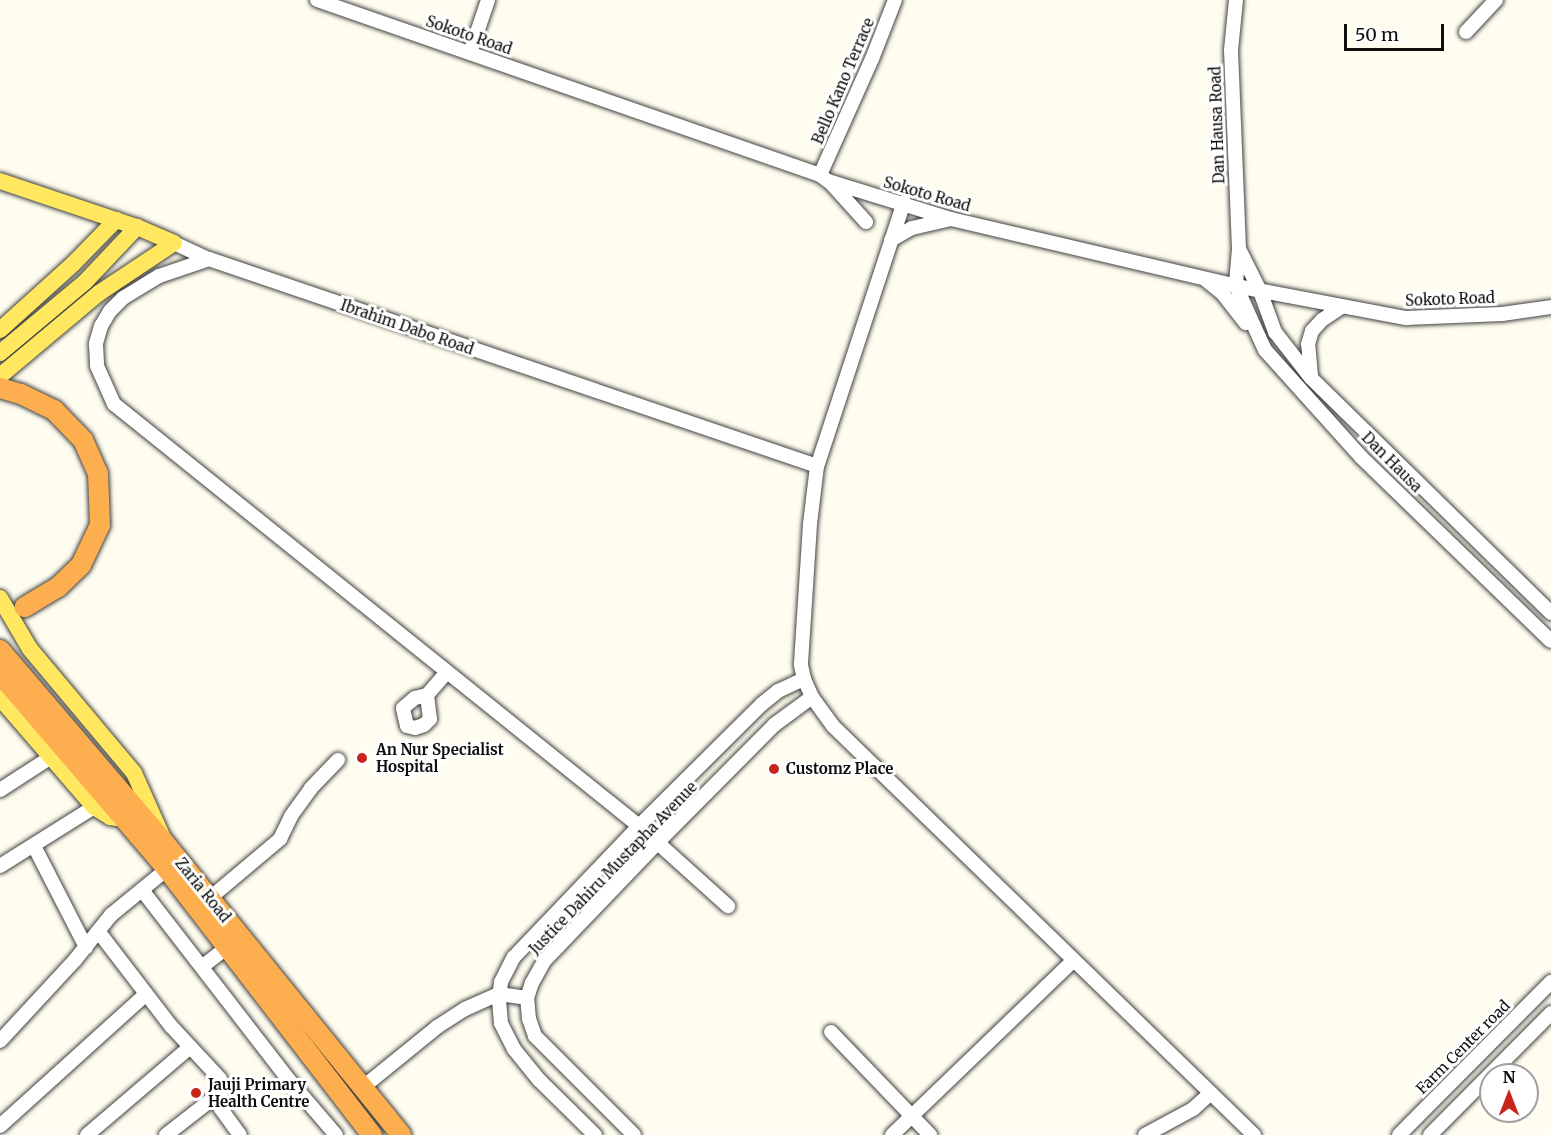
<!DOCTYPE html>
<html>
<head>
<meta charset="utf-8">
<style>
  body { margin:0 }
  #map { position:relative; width:1551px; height:1135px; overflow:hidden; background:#fffdef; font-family:Merriweather,serif }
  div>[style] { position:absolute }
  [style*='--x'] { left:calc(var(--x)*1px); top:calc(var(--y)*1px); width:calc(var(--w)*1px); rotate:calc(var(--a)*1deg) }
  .roads { filter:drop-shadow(0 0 2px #414141) drop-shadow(0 0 2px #414141) }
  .minor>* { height:14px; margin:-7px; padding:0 7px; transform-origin:7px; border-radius:7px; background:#fff }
  .major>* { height:16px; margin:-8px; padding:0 8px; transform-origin:8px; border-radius:8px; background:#ffe75f }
  .highway>* { height:20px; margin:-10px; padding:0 10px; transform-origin:10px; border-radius:10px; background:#fdaf4f }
  .dots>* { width:16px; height:16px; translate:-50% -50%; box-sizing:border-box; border:3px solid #fff; border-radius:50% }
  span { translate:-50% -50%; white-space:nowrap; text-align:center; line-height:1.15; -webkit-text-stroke:6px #fff; paint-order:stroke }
  .street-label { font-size:15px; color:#0e0e0e }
  .poi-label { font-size:15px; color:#0e0e0e; font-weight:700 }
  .left { translate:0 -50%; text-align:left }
  .north { position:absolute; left:1479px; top:1063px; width:60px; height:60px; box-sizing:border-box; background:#fff; border:2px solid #9f9f9f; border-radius:50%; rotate:0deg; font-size:16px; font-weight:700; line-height:24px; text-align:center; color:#0e0e0e }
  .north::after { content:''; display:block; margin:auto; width:21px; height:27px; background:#c8251d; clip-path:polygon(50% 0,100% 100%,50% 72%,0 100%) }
  .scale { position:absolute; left:1344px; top:24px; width:100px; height:27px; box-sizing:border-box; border:3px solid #0e0e0e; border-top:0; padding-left:8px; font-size:18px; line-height:21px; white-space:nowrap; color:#0e0e0e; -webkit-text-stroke:4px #fff; paint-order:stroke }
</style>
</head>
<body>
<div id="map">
  <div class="roads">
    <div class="minor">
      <i style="--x:317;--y:0;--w:533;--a:19.18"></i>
      <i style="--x:820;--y:175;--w:10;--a:37"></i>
      <i style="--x:828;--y:181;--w:129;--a:17.2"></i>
      <i style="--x:951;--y:219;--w:293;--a:13.2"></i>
      <i style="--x:1236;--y:286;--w:173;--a:10.7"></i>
      <i style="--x:1406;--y:318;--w:96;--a:-2.4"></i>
      <i style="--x:1502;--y:314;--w:49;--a:-8.1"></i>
      <i style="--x:1236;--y:0;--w:50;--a:95.7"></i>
      <i style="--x:1231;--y:50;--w:199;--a:87.7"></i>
      <i style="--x:1239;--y:249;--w:37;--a:95"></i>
      <i style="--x:1236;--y:286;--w:56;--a:65.7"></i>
      <i style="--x:1259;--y:337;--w:14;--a:65"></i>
      <i style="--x:1265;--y:350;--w:144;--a:48.1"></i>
      <i style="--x:1361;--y:457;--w:264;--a:44.1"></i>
      <i style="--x:1466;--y:32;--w:44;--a:-46.8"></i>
      <i style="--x:470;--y:53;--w:56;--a:-71.2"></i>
      <i style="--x:820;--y:175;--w:127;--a:-65.9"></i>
      <i style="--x:872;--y:59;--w:63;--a:-68.7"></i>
      <i style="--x:830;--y:182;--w:54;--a:48"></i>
      <i style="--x:904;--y:202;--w:278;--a:108.2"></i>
      <i style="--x:817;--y:466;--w:58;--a:96.9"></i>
      <i style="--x:810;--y:524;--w:141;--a:93.7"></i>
      <i style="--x:801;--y:665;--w:14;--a:78"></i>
      <i style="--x:804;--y:679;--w:20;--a:66"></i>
      <i style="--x:812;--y:697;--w:36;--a:54"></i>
      <i style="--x:833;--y:726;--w:587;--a:44.17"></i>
      <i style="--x:891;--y:240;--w:24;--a:-30"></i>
      <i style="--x:912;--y:228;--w:40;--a:-13"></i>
      <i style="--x:174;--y:243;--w:38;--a:25"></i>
      <i style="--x:209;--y:259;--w:642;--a:18.8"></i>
      <i style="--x:1240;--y:251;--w:45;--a:63.4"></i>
      <i style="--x:1260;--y:291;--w:44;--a:69.9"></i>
      <i style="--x:1275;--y:332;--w:58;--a:52"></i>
      <i style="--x:1311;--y:378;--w:336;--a:44.4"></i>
      <i style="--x:209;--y:259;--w:53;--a:161.2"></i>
      <i style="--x:159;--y:276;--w:42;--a:148.6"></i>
      <i style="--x:123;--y:298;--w:18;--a:135"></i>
      <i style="--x:110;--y:311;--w:17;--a:121"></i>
      <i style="--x:101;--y:326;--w:19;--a:106"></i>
      <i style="--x:96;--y:344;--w:22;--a:87"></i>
      <i style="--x:97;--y:366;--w:42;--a:65.9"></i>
      <i style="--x:114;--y:404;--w:674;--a:38.79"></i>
      <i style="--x:639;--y:826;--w:120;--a:42"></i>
      <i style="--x:1206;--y:280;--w:22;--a:39"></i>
      <i style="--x:1223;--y:294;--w:37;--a:52"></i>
      <i style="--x:1311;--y:376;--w:32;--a:-95"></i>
      <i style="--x:1308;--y:344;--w:14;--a:-73"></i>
      <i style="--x:1312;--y:331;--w:15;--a:-48"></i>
      <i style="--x:1322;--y:320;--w:23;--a:-34"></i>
      <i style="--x:427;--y:695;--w:24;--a:83"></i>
      <i style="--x:430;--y:719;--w:8;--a:135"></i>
      <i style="--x:424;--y:725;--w:9;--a:162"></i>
      <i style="--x:415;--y:728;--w:8;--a:-166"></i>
      <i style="--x:407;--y:726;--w:18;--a:-103"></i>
      <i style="--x:403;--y:708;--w:16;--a:-40"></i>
      <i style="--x:415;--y:698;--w:12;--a:-14"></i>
      <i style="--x:427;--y:695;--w:30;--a:-49"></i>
      <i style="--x:0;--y:790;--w:61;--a:-32.9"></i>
      <i style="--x:34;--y:846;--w:114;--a:62.8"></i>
      <i style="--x:0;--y:866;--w:111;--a:-32.1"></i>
      <i style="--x:142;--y:890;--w:240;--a:52.3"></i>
      <i style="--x:289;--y:1080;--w:72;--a:49.5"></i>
      <i style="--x:210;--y:898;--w:92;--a:-40.1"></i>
      <i style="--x:280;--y:839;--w:25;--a:-64"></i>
      <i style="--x:291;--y:816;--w:34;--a:-54"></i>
      <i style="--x:311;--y:788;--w:39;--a:-46"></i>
      <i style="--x:98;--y:931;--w:120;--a:52.5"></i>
      <i style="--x:171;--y:1026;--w:72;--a:47.2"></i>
      <i style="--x:220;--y:1079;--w:30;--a:88"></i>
      <i style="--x:221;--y:1109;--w:32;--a:54"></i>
      <i style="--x:203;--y:966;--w:31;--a:-38"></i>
      <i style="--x:831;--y:1032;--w:143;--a:46.1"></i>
      <i style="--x:0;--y:1041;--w:110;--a:-47.2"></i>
      <i style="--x:75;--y:960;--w:58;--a:-51.3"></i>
      <i style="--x:111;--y:915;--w:72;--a:-39.4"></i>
      <i style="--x:362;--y:1088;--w:97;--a:-39.1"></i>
      <i style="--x:437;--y:1027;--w:33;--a:-33"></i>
      <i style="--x:465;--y:1009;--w:37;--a:-24"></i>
      <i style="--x:499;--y:994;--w:28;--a:8"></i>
      <i style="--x:0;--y:1126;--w:195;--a:-42.1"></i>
      <i style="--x:87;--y:1135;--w:135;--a:-40.5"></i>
      <i style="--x:166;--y:1135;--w:70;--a:-38"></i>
      <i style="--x:595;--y:1135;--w:78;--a:-135.5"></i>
      <i style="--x:539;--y:1080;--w:40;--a:-129"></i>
      <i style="--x:514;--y:1049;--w:29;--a:-117"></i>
      <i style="--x:501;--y:1023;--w:22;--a:-95"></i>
      <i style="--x:499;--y:1001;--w:19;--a:-84"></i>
      <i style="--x:501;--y:982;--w:28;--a:-63"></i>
      <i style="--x:514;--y:957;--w:181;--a:-46.3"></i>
      <i style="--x:639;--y:826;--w:173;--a:-44.8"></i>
      <i style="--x:762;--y:704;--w:21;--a:-39"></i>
      <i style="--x:778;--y:691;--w:29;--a:-25"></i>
      <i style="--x:634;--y:1135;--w:140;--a:-135"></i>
      <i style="--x:535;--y:1036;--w:18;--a:-109"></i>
      <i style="--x:529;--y:1019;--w:21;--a:-95"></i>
      <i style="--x:527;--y:998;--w:16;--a:-72"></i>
      <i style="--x:532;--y:983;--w:25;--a:-61"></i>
      <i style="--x:544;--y:961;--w:165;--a:-46.2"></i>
      <i style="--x:658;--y:842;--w:165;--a:-45.2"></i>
      <i style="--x:774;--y:725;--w:47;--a:-36.4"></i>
      <i style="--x:892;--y:1135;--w:252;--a:-43.9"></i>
      <i style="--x:1145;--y:1135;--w:55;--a:-28.4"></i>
      <i style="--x:1193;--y:1109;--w:24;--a:-42"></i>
      <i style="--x:1399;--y:1135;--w:216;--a:-45.2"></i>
      <i style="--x:1430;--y:1135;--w:172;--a:-45.2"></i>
    </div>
    <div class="major">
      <i style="--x:0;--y:181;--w:145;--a:18.6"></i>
      <i style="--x:137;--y:227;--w:40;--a:23.4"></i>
      <i style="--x:0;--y:330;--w:98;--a:-42.1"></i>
      <i style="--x:73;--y:264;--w:62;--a:-45.7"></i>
      <i style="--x:0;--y:353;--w:111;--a:-39.9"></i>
      <i style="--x:85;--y:282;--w:76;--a:-46.6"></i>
      <i style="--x:0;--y:376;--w:129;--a:-40"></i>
      <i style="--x:99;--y:293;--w:90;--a:-33.7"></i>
      <i style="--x:0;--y:598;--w:59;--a:59.5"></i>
      <i style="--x:30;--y:649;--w:162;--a:50"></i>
      <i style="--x:134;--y:773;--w:71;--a:66"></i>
      <i style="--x:0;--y:698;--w:144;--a:49.2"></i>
      <i style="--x:94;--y:807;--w:19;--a:32"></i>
      <i style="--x:110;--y:817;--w:14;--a:8"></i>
    </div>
    <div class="highway">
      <i style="--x:0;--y:388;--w:22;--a:16"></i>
      <i style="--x:21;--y:394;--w:37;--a:26"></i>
      <i style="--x:54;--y:410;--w:42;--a:46"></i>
      <i style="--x:83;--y:440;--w:36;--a:66"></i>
      <i style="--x:98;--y:473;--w:52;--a:87.8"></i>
      <i style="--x:100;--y:525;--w:44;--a:115.4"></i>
      <i style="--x:81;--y:565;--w:32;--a:136"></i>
      <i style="--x:58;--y:587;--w:39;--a:149"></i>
      <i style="--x:0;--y:650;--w:253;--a:49.5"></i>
      <i style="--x:164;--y:842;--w:377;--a:51"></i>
      <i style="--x:0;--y:674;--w:257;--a:49.4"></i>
      <i style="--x:167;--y:869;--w:336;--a:52.4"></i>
    </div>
  </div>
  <div class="dots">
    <i style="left:362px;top:758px;background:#c8251d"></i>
    <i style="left:774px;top:769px;background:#c8251d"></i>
    <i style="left:196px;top:1093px;background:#c8251d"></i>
  </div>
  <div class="street-label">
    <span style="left:469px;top:35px;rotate:19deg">Sokoto Road</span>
    <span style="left:843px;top:81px;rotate:-67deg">Bello Kano Terrace</span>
    <span style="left:1217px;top:125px;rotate:-92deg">Dan Hausa Road</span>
    <span style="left:927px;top:194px;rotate:16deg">Sokoto Road</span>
    <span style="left:1450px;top:299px;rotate:-2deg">Sokoto Road</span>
    <span style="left:407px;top:327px;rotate:19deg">Ibrahim Dabo Road</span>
    <span style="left:1392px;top:462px;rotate:45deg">Dan Hausa</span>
    <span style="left:613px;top:868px;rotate:-46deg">Justice Dahiru Mustapha Avenue</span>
    <span style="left:203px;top:890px;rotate:51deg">Zaria Road</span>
    <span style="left:1463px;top:1047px;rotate:-45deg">Farm Center road</span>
  </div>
  <div class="poi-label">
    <span class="left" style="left:376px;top:758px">An Nur Specialist<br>Hospital</span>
    <span class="left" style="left:786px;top:769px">Customz Place</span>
    <span class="left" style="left:208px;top:1093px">Jauji Primary<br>Health Centre</span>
  </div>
  <div class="north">N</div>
  <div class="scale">50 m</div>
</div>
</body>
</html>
